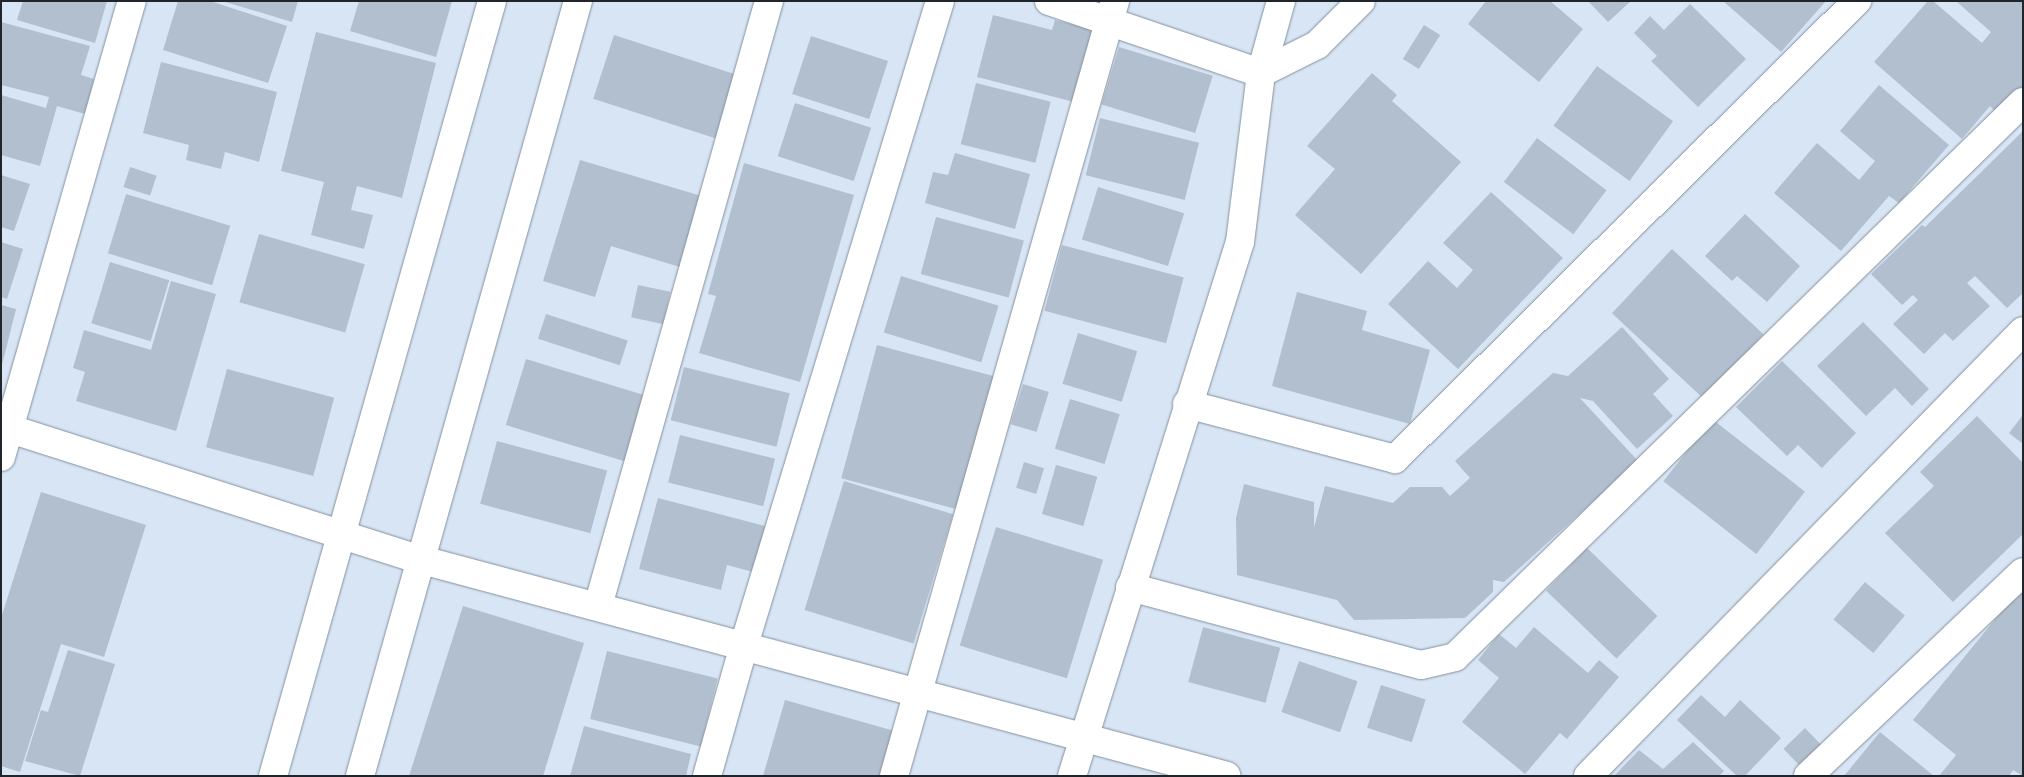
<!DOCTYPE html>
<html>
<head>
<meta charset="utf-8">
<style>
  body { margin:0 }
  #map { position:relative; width:2024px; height:777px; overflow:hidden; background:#d7e5f5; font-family:Lora,serif }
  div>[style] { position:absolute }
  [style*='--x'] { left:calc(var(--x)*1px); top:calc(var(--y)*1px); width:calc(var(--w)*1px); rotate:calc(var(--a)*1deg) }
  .building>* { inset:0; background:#b2bfcf; transform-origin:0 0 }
  .roads { filter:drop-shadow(0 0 1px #83909f) drop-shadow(0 0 1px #83909f) }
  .minor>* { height:28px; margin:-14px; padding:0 14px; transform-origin:14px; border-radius:14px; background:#fff }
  span { translate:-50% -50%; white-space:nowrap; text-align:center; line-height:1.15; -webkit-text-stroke:4.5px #e7f2ff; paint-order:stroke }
  .frame { position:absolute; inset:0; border:2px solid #20252b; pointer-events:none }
</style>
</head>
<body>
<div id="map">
  <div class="building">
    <i style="clip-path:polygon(23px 1px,107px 1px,95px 43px,17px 20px)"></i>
    <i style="clip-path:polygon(178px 1px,210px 1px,287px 26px,268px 83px,163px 50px)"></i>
    <i style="clip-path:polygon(222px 1px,298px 1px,292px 22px)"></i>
    <i style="clip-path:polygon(359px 1px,452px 1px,436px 57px,350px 31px)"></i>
    <i style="clip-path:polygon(1486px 1px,1550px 1px,1583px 29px,1539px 82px,1468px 24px)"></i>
    <i style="clip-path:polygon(1588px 1px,1631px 1px,1608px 22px)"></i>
    <i style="clip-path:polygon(1723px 1px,1826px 1px,1781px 52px)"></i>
    <i style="clip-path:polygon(1928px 1px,1933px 1px,1982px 43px,1991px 32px,1956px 1px,2023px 1px,2023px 88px,1999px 115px,1990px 106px,1962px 139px,1874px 62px)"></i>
    <i style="clip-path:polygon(1690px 4px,1746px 59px,1698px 107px,1651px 61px,1657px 56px,1634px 33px,1650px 16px,1664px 30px)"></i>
    <i style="clip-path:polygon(993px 15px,1052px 30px,1055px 20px,1096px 30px,1078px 103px,977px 77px)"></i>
    <i style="clip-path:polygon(1px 22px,90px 46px,81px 75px,94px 79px,85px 114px,57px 106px,40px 166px,1px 155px,1px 95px,46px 108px,49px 97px,1px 85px)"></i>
    <i style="left:1424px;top:25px;width:19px;height:40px;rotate:32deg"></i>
    <i style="clip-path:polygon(316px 32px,436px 63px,402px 198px,357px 186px,351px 210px,373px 215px,364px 249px,311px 235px,324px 182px,281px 171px)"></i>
    <i style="left:614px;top:35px;width:133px;height:67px;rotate:18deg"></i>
    <i style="left:811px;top:36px;width:81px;height:61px;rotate:18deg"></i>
    <i style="left:1119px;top:47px;width:98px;height:60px;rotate:17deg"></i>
    <i style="clip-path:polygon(161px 62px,277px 92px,259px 162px,225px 152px,221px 169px,186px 160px,189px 145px,143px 133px)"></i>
    <i style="left:1597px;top:66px;width:94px;height:74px;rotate:36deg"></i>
    <i style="clip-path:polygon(1372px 73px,1397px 95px,1392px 101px,1461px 162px,1361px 274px,1295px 215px,1335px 169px,1307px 146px)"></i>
    <i style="left:976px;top:83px;width:77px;height:63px;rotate:14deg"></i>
    <i style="clip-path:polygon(1879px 85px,1949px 145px,1899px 203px,1889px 196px,1841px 251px,1774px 193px,1817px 143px,1859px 180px,1875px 161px,1840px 131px)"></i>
    <i style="left:795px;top:103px;width:80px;height:56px;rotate:18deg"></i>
    <i style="left:1100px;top:118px;width:102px;height:59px;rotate:14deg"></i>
    <i style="clip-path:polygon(2023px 131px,2023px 293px,2007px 308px,1975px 276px,1967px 283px,1990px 306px,1953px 341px,1945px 333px,1924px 354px,1893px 324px,1918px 300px,1913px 295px,1902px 305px,1871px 274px,1922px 225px,1925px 227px)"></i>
    <i style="left:1537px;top:138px;width:87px;height:55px;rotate:37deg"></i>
    <i style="clip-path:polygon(955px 153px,1030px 174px,1015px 229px,925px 203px,933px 172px,948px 175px)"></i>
    <i style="clip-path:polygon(580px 160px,705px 197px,683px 268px,611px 246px,595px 297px,543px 281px)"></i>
    <i style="clip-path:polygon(744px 163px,854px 195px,800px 382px,699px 353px,716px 296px,708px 294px)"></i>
    <i style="left:130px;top:167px;width:28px;height:21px;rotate:18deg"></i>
    <i style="clip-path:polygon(1px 175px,30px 184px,14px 231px,1px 227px)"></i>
    <i style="left:1098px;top:187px;width:90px;height:55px;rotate:17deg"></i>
    <i style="clip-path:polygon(1491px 192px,1563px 258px,1458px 369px,1388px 304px,1428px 261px,1457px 288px,1473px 270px,1443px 243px)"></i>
    <i style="left:126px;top:194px;width:109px;height:62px;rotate:17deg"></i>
    <i style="clip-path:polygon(1745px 214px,1800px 266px,1767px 302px,1737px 276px,1732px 281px,1705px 256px)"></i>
    <i style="left:936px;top:217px;width:91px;height:59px;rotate:15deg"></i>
    <i style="left:259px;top:234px;width:110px;height:71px;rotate:16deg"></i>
    <i style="clip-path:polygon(1px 242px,23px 249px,7px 299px,1px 297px)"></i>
    <i style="left:1062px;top:245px;width:126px;height:68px;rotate:15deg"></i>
    <i style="left:1672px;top:249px;width:125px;height:88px;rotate:43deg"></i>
    <i style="left:110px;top:262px;width:62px;height:64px;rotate:17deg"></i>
    <i style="left:901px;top:276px;width:102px;height:59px;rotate:17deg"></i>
    <i style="clip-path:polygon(171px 281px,216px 294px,176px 431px,76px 401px,85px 372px,73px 368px,84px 330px,151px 350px)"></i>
    <i style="left:638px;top:285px;width:33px;height:33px;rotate:12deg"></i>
    <i style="clip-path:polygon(1297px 292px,1367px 311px,1362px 330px,1430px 350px,1410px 424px,1272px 386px)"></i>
    <i style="clip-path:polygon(1px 305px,16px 309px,2px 365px,1px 365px)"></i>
    <i style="left:546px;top:314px;width:86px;height:26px;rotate:18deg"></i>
    <i style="clip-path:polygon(1863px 322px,1929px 389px,1912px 406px,1895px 388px,1866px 416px,1817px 366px)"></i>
    <i style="clip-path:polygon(1622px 327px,1669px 379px,1653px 394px,1673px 416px,1637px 449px,1593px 401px,1580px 398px,1638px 461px,1504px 582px,1493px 580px,1493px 592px,1465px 618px,1354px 620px,1337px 600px,1237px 575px,1236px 518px,1244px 484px,1314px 502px,1314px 528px,1325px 486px,1393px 503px,1410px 487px,1442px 487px,1450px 496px,1470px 478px,1455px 461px,1553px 373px,1568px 376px)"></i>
    <i style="left:1078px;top:333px;width:62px;height:53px;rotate:17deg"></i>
    <i style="left:877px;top:345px;width:124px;height:138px;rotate:15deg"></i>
    <i style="left:526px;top:359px;width:131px;height:69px;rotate:17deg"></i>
    <i style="clip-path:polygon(1782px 361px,1856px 433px,1822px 468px,1798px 445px,1787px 456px,1736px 407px)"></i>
    <i style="left:684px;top:367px;width:109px;height:55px;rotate:14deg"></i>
    <i style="left:227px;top:369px;width:111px;height:81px;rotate:15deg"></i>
    <i style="left:1023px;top:384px;width:27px;height:42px;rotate:17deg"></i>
    <i style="left:1070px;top:399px;width:52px;height:52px;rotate:17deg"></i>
    <i style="clip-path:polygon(2023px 415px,2023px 444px,2009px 433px)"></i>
    <i style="clip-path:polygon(1977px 416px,2023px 463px,2023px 534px,1953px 602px,1885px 533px,1934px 486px,1920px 472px)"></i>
    <i style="left:1712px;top:419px;width:118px;height:79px;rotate:38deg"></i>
    <i style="left:680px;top:435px;width:98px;height:49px;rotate:14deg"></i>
    <i style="left:497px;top:441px;width:114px;height:65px;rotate:15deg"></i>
    <i style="left:1024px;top:462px;width:21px;height:27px;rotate:17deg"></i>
    <i style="left:1056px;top:465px;width:43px;height:51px;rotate:16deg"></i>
    <i style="left:844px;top:481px;width:114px;height:135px;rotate:17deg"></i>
    <i style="clip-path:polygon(41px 492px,146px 525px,104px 657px,61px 644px,20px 772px,1px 766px,1px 618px)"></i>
    <i style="clip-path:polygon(658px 498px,765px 526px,753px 572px,727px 565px,721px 590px,639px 569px)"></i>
    <i style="left:996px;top:527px;width:112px;height:124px;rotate:17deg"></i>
    <i style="left:1587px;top:548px;width:98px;height:59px;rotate:44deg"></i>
    <i style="left:1865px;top:582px;width:52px;height:49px;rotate:40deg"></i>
    <i style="clip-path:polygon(2023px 585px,2023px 776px,2013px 770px,2009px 776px,1939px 776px,1956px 755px,1913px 720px)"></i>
    <i style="clip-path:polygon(463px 606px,584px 643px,543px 776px,409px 776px)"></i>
    <i style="left:1203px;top:627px;width:80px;height:57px;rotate:15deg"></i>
    <i style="clip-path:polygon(1534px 627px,1588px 673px,1599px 660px,1619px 677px,1567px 739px,1560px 733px,1525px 774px,1462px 722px,1499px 678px,1478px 660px,1499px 634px,1516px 648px)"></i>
    <i style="clip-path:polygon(68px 650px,115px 664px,80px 776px,25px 761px,41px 710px,48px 712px)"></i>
    <i style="left:607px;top:651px;width:114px;height:70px;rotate:14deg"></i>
    <i style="left:1299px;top:661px;width:62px;height:54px;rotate:19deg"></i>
    <i style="left:1381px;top:685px;width:47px;height:45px;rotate:18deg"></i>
    <i style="clip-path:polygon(1701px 695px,1725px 717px,1740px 700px,1781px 738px,1745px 776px,1737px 776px,1677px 720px)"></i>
    <i style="clip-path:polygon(785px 700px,898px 732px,886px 776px,763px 776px)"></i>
    <i style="clip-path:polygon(584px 726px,691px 754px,686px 776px,570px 776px)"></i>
    <i style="left:1805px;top:728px;width:28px;height:30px;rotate:46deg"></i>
    <i style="clip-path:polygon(1880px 732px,1934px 776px,1844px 776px)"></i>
    <i style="clip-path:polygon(1693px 742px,1724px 771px,1719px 776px,1614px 776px,1639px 750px,1663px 769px)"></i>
  </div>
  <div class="roads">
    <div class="minor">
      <i style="--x:1049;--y:1;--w:224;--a:18.8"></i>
      <i style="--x:1261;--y:73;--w:63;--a:-26.6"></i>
      <i style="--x:1317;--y:45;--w:62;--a:-45"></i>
      <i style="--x:1187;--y:404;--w:215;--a:14.8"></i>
      <i style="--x:1395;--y:459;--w:651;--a:-44.75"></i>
      <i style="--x:1;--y:426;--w:442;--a:17.7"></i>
      <i style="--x:422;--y:560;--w:833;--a:15.02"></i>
      <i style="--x:1;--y:457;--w:474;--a:-74"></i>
      <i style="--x:1130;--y:587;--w:301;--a:15"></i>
      <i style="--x:1421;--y:665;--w:35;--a:-13"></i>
      <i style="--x:1455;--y:657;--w:794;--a:-44.34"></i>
      <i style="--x:598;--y:606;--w:629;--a:-74.22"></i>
      <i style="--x:273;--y:776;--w:805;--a:-74.22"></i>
      <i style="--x:360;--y:776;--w:805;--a:-74.29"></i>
      <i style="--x:707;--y:776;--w:136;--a:-74.2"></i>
      <i style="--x:744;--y:645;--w:673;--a:-73.07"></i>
      <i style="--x:894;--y:776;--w:806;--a:-74.08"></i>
      <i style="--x:1072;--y:776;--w:560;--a:-72.54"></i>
      <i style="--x:1240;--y:242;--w:170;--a:-82.9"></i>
      <i style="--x:1261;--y:73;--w:75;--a:-74.5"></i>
      <i style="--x:1588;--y:776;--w:622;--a:-45.65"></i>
      <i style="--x:1808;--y:776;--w:296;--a:-43.5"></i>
    </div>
  </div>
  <div class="frame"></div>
</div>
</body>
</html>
